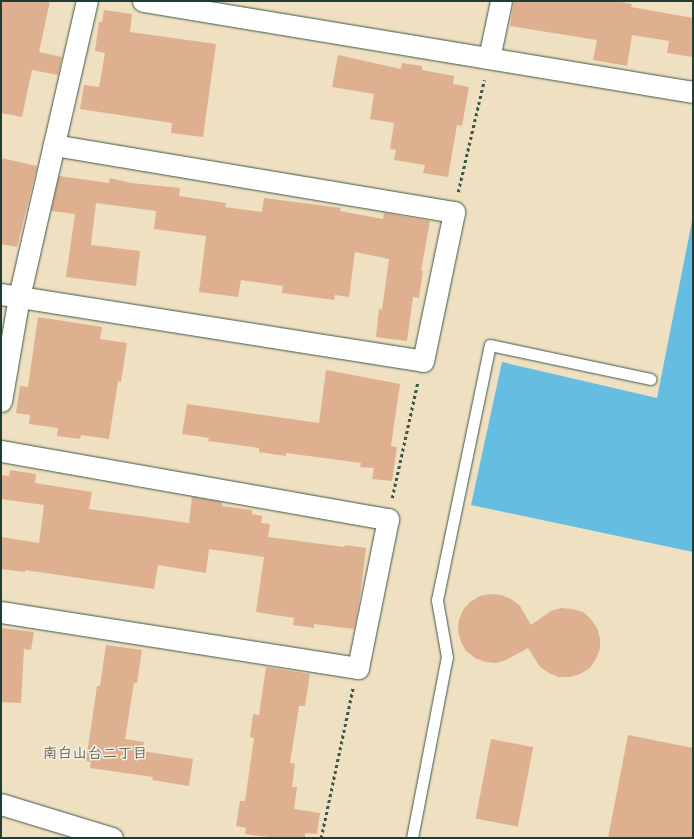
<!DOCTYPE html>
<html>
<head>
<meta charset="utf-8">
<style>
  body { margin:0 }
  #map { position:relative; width:694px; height:839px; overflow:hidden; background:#eee0c0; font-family:Caveat,"Klee One",sans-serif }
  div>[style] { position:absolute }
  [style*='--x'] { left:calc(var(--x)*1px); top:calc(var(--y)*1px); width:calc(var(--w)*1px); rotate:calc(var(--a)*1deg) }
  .water>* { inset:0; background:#65bee2 }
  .building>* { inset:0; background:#deb090; transform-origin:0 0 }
  .path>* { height:2.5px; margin-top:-1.25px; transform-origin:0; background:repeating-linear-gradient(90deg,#3e5549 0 3px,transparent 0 6px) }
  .roads { filter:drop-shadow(0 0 1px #3e5549) drop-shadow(0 0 1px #3e5549) }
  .lane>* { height:11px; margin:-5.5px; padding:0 5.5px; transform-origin:5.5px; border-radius:5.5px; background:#fff }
  .street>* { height:21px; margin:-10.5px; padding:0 10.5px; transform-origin:10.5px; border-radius:10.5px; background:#fff }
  span { translate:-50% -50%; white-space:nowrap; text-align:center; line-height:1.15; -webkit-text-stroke:3px #f7f3e8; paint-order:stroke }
  .neighbourhood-label { font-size:15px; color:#626554; font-weight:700 }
  .frame { position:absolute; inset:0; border:2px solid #1f3d34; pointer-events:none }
</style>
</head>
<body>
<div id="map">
  <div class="water">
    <i style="clip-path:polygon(693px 216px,693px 552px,471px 505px,502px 362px,657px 398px)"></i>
  </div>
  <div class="building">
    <i style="clip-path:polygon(1px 1px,50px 1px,39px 52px,62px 57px,58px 75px,32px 70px,22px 117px,1px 113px)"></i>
    <i style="clip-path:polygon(514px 1px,615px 1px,632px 4px,631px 7px,693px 18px,693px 57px,667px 53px,669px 41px,632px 35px,627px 66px,593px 60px,597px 40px,510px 26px)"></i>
    <i style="clip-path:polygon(104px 10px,132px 14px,130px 32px,216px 44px,203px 137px,171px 133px,172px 123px,80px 109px,84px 85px,99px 87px,105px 53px,95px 51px,99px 22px,102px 22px)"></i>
    <i style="clip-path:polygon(338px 55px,401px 69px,402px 63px,422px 66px,422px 70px,454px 76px,453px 84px,469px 87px,462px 126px,457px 125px,448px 177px,423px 173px,425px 165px,394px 160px,396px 150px,390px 149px,394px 123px,370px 119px,374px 94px,332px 87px)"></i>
    <i style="clip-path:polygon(1px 158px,37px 166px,17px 247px,1px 244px)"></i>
    <i style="clip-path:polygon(59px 176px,109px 183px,110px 178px,131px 183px,180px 188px,179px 196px,226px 203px,225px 207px,262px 212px,264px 198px,341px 208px,340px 211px,383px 219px,384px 213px,430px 221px,421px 271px,423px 271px,419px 298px,413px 297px,407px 341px,376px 337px,379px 309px,382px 310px,389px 259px,355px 252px,349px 297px,335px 295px,334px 300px,282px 293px,283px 286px,241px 280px,238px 297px,199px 292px,206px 236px,154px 229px,156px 211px,96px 203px,91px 245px,140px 251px,136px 286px,66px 277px,75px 214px,51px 211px)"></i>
    <i style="clip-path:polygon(38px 317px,102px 327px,100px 339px,127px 343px,121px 382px,118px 381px,109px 439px,81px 435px,80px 439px,57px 436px,58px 428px,29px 424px,30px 415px,16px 413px,20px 386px,28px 387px)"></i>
    <i style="clip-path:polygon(326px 370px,400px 384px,391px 446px,397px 447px,392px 481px,372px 479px,374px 468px,360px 467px,361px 463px,286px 453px,286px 456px,259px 452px,259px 448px,208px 441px,209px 438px,182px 434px,187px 404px,319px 423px)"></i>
    <i style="clip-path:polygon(10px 470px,36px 474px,35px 483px,92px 492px,89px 509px,189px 523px,192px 497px,222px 502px,222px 506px,252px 510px,252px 514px,262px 516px,261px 523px,270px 524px,268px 537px,344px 547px,345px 545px,366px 548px,360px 597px,354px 629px,314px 624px,314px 628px,293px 625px,294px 618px,256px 612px,264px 557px,209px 549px,206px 573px,158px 565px,154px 589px,25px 570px,25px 572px,1px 569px,1px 537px,39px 543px,44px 505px,1px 499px,1px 475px,9px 476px)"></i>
    <i style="clip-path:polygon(490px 594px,501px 595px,511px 599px,520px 606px,531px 625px,551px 611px,561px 608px,572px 609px,583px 612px,591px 619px,597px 628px,600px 638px,600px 649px,596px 659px,590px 668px,580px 674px,570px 677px,559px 677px,549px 673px,540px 667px,528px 648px,506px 660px,496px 663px,485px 662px,475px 658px,466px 651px,461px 642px,458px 631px,459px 620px,463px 610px,470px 602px,480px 596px)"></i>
    <i style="clip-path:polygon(1px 628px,34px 632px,31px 650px,24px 649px,21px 703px,1px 702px)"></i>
    <i style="clip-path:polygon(106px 645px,142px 650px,137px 683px,134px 683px,125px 739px,144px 742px,142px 751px,193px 759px,189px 786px,152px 780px,153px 777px,90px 768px,91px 762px,86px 761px,97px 686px,100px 686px)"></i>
    <i style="clip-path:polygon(266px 667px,310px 674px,305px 706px,299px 706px,290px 763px,295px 764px,292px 787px,297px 787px,294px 809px,320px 813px,317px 834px,305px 833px,305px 838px,277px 838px,245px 834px,246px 828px,236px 826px,240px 801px,245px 801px,254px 738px,250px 737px,253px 714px,259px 715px)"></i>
    <i style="clip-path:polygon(628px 735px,693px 748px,693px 838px,608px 838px)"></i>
    <i style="left:491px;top:739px;width:43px;height:81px;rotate:11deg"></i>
  </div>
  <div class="path">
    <i style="--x:458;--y:192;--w:115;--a:-76.9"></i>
    <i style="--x:392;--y:498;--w:120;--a:-77.5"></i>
    <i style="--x:321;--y:838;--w:153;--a:-78"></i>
  </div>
  <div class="roads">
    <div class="lane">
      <i style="--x:412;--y:838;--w:184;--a:-79.1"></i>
      <i style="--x:447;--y:657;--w:58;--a:-100"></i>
      <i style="--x:437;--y:600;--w:260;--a:-78.3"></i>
      <i style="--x:490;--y:345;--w:164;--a:12"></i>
    </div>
    <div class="street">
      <i style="--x:143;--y:1;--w:557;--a:9.39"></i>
      <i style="--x:489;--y:58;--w:58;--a:-78.1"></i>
      <i style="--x:1;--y:294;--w:427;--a:9"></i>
      <i style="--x:423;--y:361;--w:152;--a:-78.2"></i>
      <i style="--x:454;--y:212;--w:406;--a:-170.5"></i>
      <i style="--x:1;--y:401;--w:106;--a:-80.2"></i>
      <i style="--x:19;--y:297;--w:304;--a:-77.1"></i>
      <i style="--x:1;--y:451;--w:393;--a:10"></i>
      <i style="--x:388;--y:519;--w:152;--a:101.4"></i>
      <i style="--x:358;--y:668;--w:361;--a:-171.1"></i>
      <i style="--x:1;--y:804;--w:116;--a:17"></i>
    </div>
  </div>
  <div class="neighbourhood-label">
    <span style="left:95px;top:754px">南白山台二丁目</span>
  </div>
  <div class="frame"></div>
</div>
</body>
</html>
